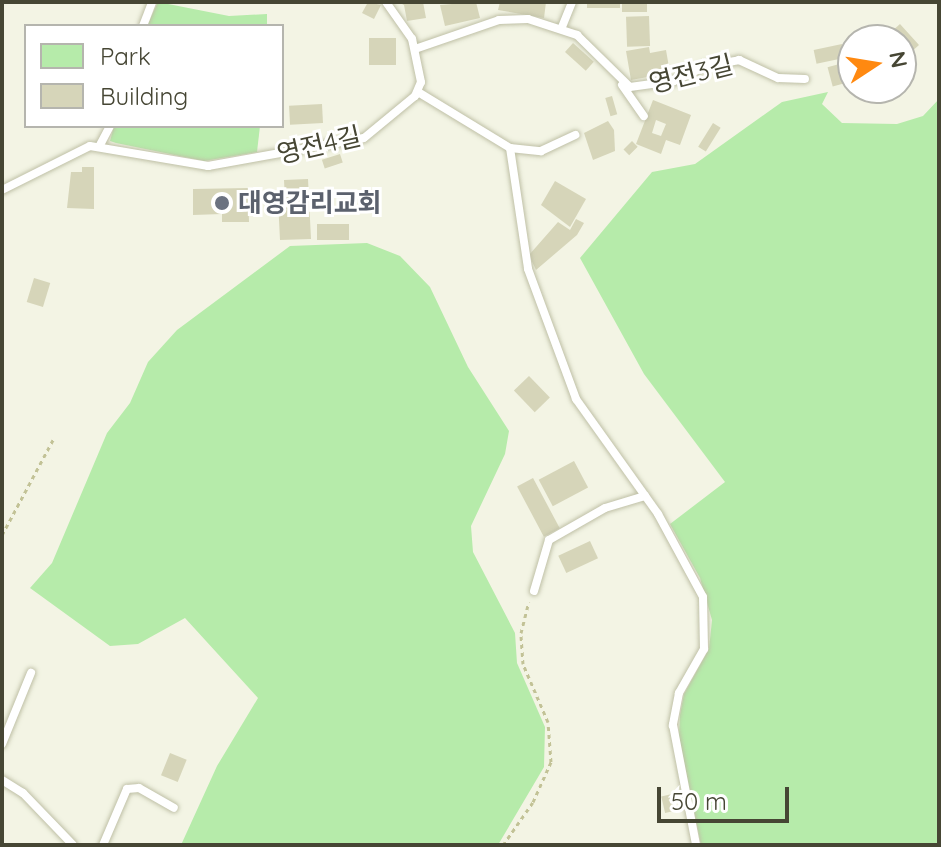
<!DOCTYPE html>
<html>
<head>
<meta charset="utf-8">
<style>
  body { margin:0 }
  #map { position:relative; width:941px; height:847px; overflow:hidden; background:#f3f4e4; font-family:Quicksand,"Noto Sans KR",sans-serif }
  div>[style] { position:absolute }
  [style*='--x'] { left:calc(var(--x)*1px); top:calc(var(--y)*1px); width:calc(var(--w)*1px); rotate:calc(var(--a)*1deg) }
  .green>* { inset:0; background:#b6ebaa }
  .building>* { inset:0; background:#d6d5b9; transform-origin:0 0 }
  .path>* { height:3px; margin-top:-1.5px; transform-origin:0; background:repeating-linear-gradient(90deg,#c2c296 0 4px,transparent 0 8px) }
  .roads { filter:drop-shadow(0 0 2px #bfc0a6) drop-shadow(0 0 2px #bfc0a6) }
  .lane>* { height:8px; margin:-4px; padding:0 4px; transform-origin:4px; border-radius:4px; background:#fff }
  .dots>* { width:22px; height:22px; translate:-50% -50%; box-sizing:border-box; border:4px solid #fff; border-radius:50% }
  span { translate:-50% -50%; white-space:nowrap; text-align:center; line-height:1.15; -webkit-text-stroke:6px #fff; paint-order:stroke }
  .street-label { font-size:26px; color:#464634 }
  .worship-label { font-size:26px; color:#5b616d; font-weight:700 }
  .left { translate:0 -50%; text-align:left }
  .frame { position:absolute; inset:0; border:4px solid #464634; pointer-events:none }
  .legend { position:absolute; left:24px; top:24px; width:260px; height:104px; box-sizing:border-box; background:#fff; border:2px solid #b5b5ae; margin:0; padding:10px 14px; list-style:none; font-size:24px; color:#464634 }
  .legend li { display:flex; align-items:center; gap:16px; height:40px }
  .legend b { width:40px; border:2px solid #b5b5ae }
  .north { position:absolute; left:837px; top:24px; width:80px; height:80px; box-sizing:border-box; background:#fff; border:2px solid #b5b5ae; border-radius:50%; rotate:78deg; font-size:22px; font-weight:700; line-height:32px; text-align:center; color:#464634 }
  .north::after { content:''; display:block; margin:auto; width:28px; height:36px; background:#ff8910; clip-path:polygon(50% 0,100% 100%,50% 72%,0 100%) }
  .scale { position:absolute; left:657px; top:787px; width:132px; height:36px; box-sizing:border-box; border:4px solid #464634; border-top:0; padding-left:10px; font-size:24px; line-height:28px; white-space:nowrap; color:#464634; -webkit-text-stroke:6px #fff; paint-order:stroke }
</style>
</head>
<body>
<div id="map">
  <div class="green">
    <i style="clip-path:polygon(158px 2px,229px 16px,267px 14px,267px 26px,147px 26px)"></i>
    <i style="clip-path:polygon(828px 92px,822px 104px,842px 123px,897px 124px,923px 116px,939px 99px,939px 845px,701px 845px,679px 737px,680px 715px,684px 694px,709px 649px,712px 620px,700px 578px,670px 524px,725px 482px,644px 374px,580px 258px,652px 172px,695px 164px,782px 102px)"></i>
    <i style="clip-path:polygon(114px 126px,260px 126px,257px 152px,204px 161px,116px 143px,110px 141px)"></i>
    <i style="clip-path:polygon(367px 243px,400px 256px,430px 287px,468px 367px,509px 431px,505px 454px,471px 526px,473px 552px,515px 633px,517px 663px,545px 727px,544px 767px,498px 845px,181px 845px,217px 766px,258px 698px,185px 618px,138px 644px,110px 646px,30px 588px,52px 563px,107px 433px,130px 403px,148px 362px,177px 330px,290px 246px)"></i>
  </div>
  <div class="building">
    <i style="clip-path:polygon(368px 2px,381px 5px,374px 19px,362px 13px)"></i>
    <i style="clip-path:polygon(398px 2px,423px 2px,426px 18px,407px 21px,404px 5px)"></i>
    <i style="clip-path:polygon(476px 2px,480px 18px,445px 26px,440px 5px)"></i>
    <i style="clip-path:polygon(500px 2px,546px 2px,544px 18px,498px 10px)"></i>
    <i style="left:587px;top:2px;width:33px;height:6px"></i>
    <i style="left:622px;top:2px;width:25px;height:10px"></i>
    <i style="left:649px;top:16px;width:30px;height:23px;rotate:88deg"></i>
    <i style="clip-path:polygon(900px 24px,919px 45px,901px 61px,901px 40px,882px 40px)"></i>
    <i style="left:369px;top:38px;width:27px;height:27px"></i>
    <i style="left:573px;top:43px;width:28px;height:12px;rotate:42deg"></i>
    <i style="left:842px;top:44px;width:14px;height:29px;rotate:78deg"></i>
    <i style="clip-path:polygon(649px 47px,650px 53px,666px 50px,670px 73px,631px 80px,626px 51px)"></i>
    <i style="left:843px;top:63px;width:20px;height:16px;rotate:75deg"></i>
    <i style="left:612px;top:96px;width:19px;height:7px;rotate:74deg"></i>
    <i style="clip-path:polygon(evenodd,653px 100px,691px 115px,680px 145px,666px 140px,661px 154px,636px 144px,653px 100px,656px 120px,666px 124px,661px 136px,652px 133px,656px 120px)"></i>
    <i style="left:322px;top:104px;width:19px;height:33px;rotate:87deg"></i>
    <i style="clip-path:polygon(608px 121px,614px 130px,615px 151px,593px 160px,584px 133px)"></i>
    <i style="left:713px;top:123px;width:9px;height:28px;rotate:32deg"></i>
    <i style="left:632px;top:141px;width:8px;height:12px;rotate:45deg"></i>
    <i style="left:340px;top:154px;width:9px;height:19px;rotate:72deg"></i>
    <i style="clip-path:polygon(82px 167px,94px 167px,94px 209px,67px 208px,71px 172px,82px 172px)"></i>
    <i style="clip-path:polygon(308px 179px,311px 239px,280px 240px,278px 200px,285px 200px,284px 180px)"></i>
    <i style="clip-path:polygon(555px 181px,586px 199px,570px 227px,541px 205px)"></i>
    <i style="clip-path:polygon(248px 188px,249px 222px,222px 222px,222px 214px,193px 215px,193px 189px)"></i>
    <i style="clip-path:polygon(576px 219px,584px 223px,577px 235px,536px 270px,529px 255px,558px 222px,570px 230px)"></i>
    <i style="left:317px;top:224px;width:32px;height:16px"></i>
    <i style="left:34px;top:278px;width:17px;height:25px;rotate:17deg"></i>
    <i style="left:529px;top:376px;width:30px;height:21px;rotate:46deg"></i>
    <i style="left:574px;top:461px;width:30px;height:40px;rotate:62deg"></i>
    <i style="left:533px;top:478px;width:57px;height:18px;rotate:62deg"></i>
    <i style="left:590px;top:541px;width:19px;height:35px;rotate:65deg"></i>
    <i style="left:170px;top:753px;width:18px;height:24px;rotate:22deg"></i>
    <i style="left:672px;top:794px;width:17px;height:11px;rotate:77deg"></i>
  </div>
  <div class="path">
    <i style="--x:2;--y:535;--w:108;--a:-61.8"></i>
    <i style="--x:503;--y:845;--w:52;--a:-55.1"></i>
    <i style="--x:533;--y:802;--w:44;--a:-65.8"></i>
    <i style="--x:551;--y:762;--w:40;--a:-94.3"></i>
    <i style="--x:548;--y:722;--w:63;--a:-113.3"></i>
    <i style="--x:523;--y:664;--w:31;--a:-94"></i>
    <i style="--x:521;--y:633;--w:32;--a:-76"></i>
  </div>
  <div class="roads">
    <div class="lane">
      <i style="--x:143;--y:26;--w:26;--a:-69"></i>
      <i style="--x:562;--y:27;--w:27;--a:-68"></i>
      <i style="--x:415;--y:49;--w:89;--a:-19"></i>
      <i style="--x:499;--y:20;--w:29;--a:-2"></i>
      <i style="--x:528;--y:19;--w:52;--a:18.1"></i>
      <i style="--x:577;--y:35;--w:74;--a:44.5"></i>
      <i style="--x:630;--y:87;--w:44;--a:-7.8"></i>
      <i style="--x:674;--y:81;--w:35;--a:-25"></i>
      <i style="--x:706;--y:66;--w:34;--a:-10"></i>
      <i style="--x:739;--y:60;--w:43;--a:24.8"></i>
      <i style="--x:778;--y:78;--w:27;--a:2"></i>
      <i style="--x:622;--y:85;--w:38;--a:55"></i>
      <i style="--x:418;--y:92;--w:108;--a:31.3"></i>
      <i style="--x:510;--y:148;--w:122;--a:81.5"></i>
      <i style="--x:528;--y:269;--w:139;--a:69.7"></i>
      <i style="--x:576;--y:399;--w:141;--a:54.5"></i>
      <i style="--x:658;--y:514;--w:94;--a:61.5"></i>
      <i style="--x:703;--y:597;--w:52;--a:88.9"></i>
      <i style="--x:704;--y:649;--w:51;--a:119.6"></i>
      <i style="--x:679;--y:693;--w:33;--a:101"></i>
      <i style="--x:673;--y:725;--w:122;--a:79.1"></i>
      <i style="--x:100;--y:145;--w:21;--a:-62"></i>
      <i style="--x:510;--y:148;--w:31;--a:6"></i>
      <i style="--x:541;--y:151;--w:38;--a:-25"></i>
      <i style="--x:2;--y:190;--w:98;--a:-26.6"></i>
      <i style="--x:90;--y:146;--w:120;--a:9.6"></i>
      <i style="--x:208;--y:166;--w:158;--a:-10.2"></i>
      <i style="--x:364;--y:138;--w:66;--a:-39.5"></i>
      <i style="--x:415;--y:96;--w:15;--a:-67"></i>
      <i style="--x:421;--y:82;--w:44;--a:-101.8"></i>
      <i style="--x:412;--y:39;--w:45;--a:-125.1"></i>
      <i style="--x:534;--y:591;--w:53;--a:-73.6"></i>
      <i style="--x:549;--y:540;--w:64;--a:-29.7"></i>
      <i style="--x:605;--y:508;--w:42;--a:-16.7"></i>
      <i style="--x:2;--y:744;--w:77;--a:-67.8"></i>
      <i style="--x:2;--y:780;--w:25;--a:32"></i>
      <i style="--x:23;--y:793;--w:72;--a:46.1"></i>
      <i style="--x:103;--y:845;--w:61;--a:-66.8"></i>
      <i style="--x:127;--y:789;--w:12;--a:-5"></i>
      <i style="--x:139;--y:788;--w:40;--a:29.7"></i>
    </div>
  </div>
  <div class="dots">
    <i style="left:222px;top:203px;background:#6b7280"></i>
  </div>
  <div class="street-label">
    <span style="left:691px;top:74px;rotate:-14deg">영전3길</span>
    <span style="left:319px;top:145px;rotate:-13deg">영전4길</span>
  </div>
  <div class="worship-label">
    <span class="left" style="left:238px;top:203px">대영감리교회</span>
  </div>
  <div class="frame"></div>
  <ul class="legend">
  <li><b style="height:22px;background:#b6ebaa"></b>Park</li>
  <li><b style="height:22px;background:#d6d5b9"></b>Building</li>
  </ul>
  <div class="north">N</div>
  <div class="scale">50 m</div>
</div>
</body>
</html>
